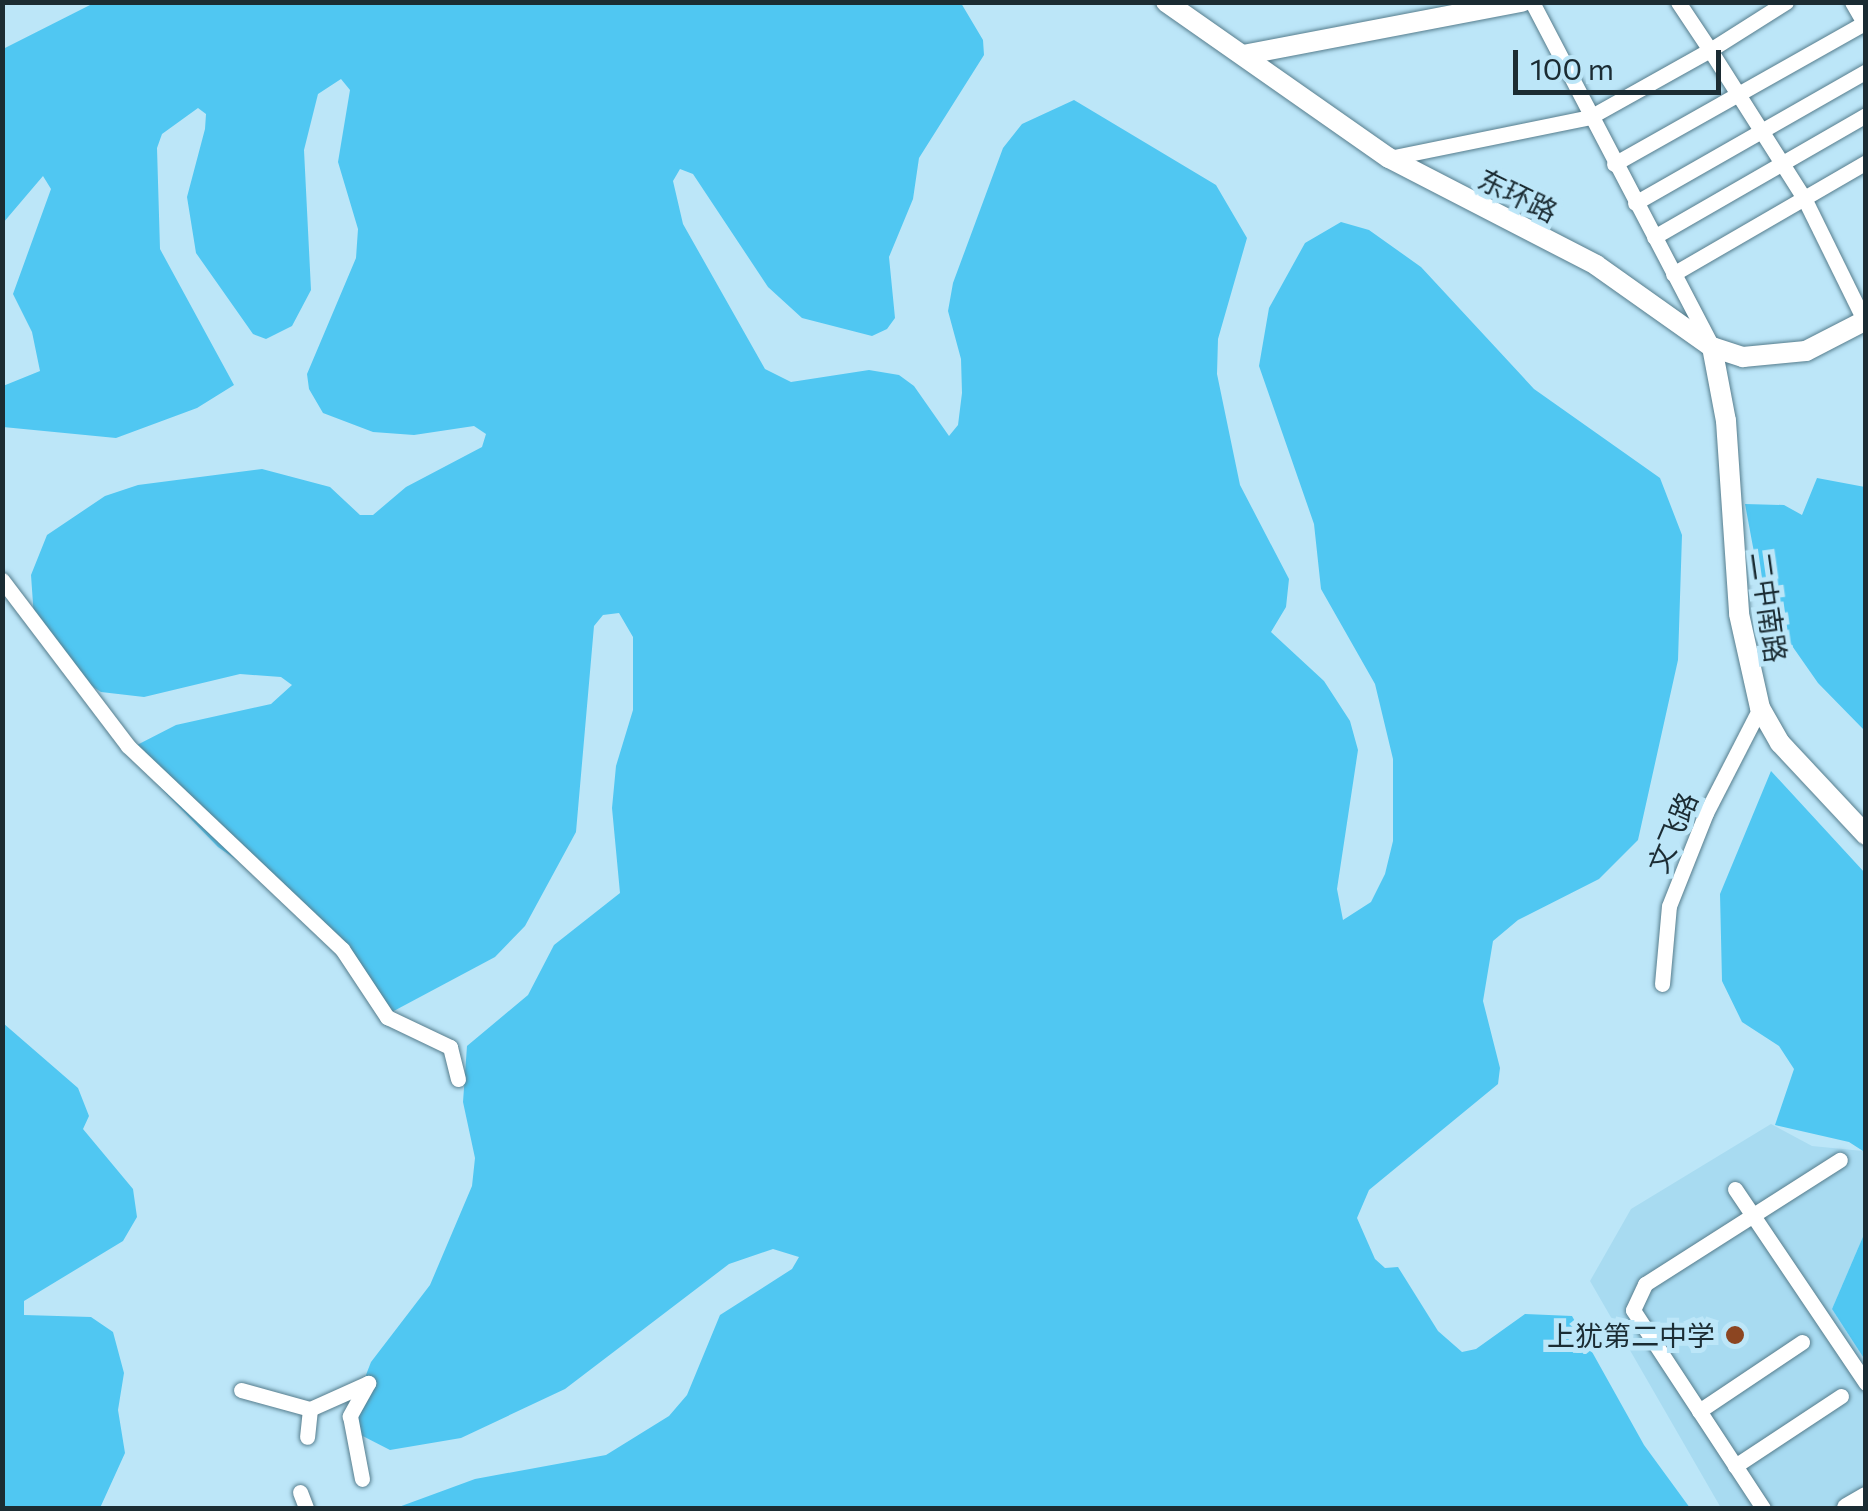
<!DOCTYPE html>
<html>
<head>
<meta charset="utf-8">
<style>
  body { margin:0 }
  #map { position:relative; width:1868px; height:1511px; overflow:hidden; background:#bce6f8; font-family:Commissioner,"Noto Sans SC",sans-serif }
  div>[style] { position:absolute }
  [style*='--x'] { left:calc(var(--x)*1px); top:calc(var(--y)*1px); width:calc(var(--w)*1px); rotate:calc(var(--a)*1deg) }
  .built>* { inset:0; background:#a8dbf1 }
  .green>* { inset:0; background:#50c7f2 }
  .roads { filter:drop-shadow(0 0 2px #567d8d) drop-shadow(0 0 2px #567d8d) }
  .minor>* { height:15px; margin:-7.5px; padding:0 7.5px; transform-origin:7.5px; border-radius:7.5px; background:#fff }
  .tertiary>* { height:20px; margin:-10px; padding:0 10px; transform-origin:10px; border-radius:10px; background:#fff }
  .dots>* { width:28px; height:28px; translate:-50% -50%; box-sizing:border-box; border:5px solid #bce6f8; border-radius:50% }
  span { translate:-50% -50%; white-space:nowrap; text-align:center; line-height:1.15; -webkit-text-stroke:10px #bce6f8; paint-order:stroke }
  .street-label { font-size:28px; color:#1b2c33 }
  .poi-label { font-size:28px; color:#1b2c33 }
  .right { translate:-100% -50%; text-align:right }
  .frame { position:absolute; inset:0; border:5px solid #1b2c33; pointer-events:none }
  .scale { position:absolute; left:1513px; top:50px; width:208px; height:45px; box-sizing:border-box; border:5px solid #1b2c33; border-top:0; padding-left:12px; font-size:30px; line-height:35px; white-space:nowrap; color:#1b2c33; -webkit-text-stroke:8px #bce6f8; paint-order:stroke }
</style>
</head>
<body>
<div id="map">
  <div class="built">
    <i style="clip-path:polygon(1771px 1124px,1812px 1146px,1863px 1151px,1865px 1232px,1832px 1309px,1865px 1360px,1865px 1508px,1721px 1508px,1590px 1281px,1631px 1209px)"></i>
  </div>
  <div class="green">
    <i style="clip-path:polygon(94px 3px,961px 3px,983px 40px,984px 55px,919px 158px,913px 199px,889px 257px,895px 318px,887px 329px,872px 336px,802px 318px,768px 287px,693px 174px,680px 169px,673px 181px,683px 224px,765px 369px,791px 382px,869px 370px,899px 375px,914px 386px,949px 436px,958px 425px,962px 393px,961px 359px,948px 311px,953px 283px,1003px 148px,1022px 124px,1074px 100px,1216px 185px,1247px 238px,1218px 339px,1217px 374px,1240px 485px,1289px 579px,1286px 607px,1271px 632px,1324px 681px,1350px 721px,1358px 750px,1337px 889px,1343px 920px,1371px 902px,1385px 874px,1393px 841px,1393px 759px,1375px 684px,1321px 589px,1314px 524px,1259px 366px,1269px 308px,1305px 243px,1341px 222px,1369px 230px,1421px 267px,1534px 389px,1660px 478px,1682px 535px,1678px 660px,1638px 840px,1599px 879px,1518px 920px,1493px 941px,1483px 1001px,1500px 1068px,1498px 1084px,1369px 1190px,1357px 1218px,1375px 1259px,1385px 1268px,1398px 1267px,1438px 1331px,1462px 1352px,1476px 1349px,1525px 1314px,1572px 1316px,1644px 1445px,1690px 1508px,396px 1508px,475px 1479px,606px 1455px,669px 1416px,687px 1395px,720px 1315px,792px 1269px,799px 1257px,773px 1249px,729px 1264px,565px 1389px,461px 1438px,390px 1450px,351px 1430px,350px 1416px,371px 1362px,430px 1285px,472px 1186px,475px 1158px,463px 1102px,467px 1046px,528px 995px,554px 945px,620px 893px,612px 808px,616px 766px,633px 710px,633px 637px,619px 613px,603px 615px,594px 626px,576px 832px,525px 926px,495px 957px,390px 1013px,301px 905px,218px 847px,155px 782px,137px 745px,176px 725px,271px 704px,292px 685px,281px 677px,240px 674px,144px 697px,101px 692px,78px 677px,34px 618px,31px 575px,47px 535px,105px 496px,138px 485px,262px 469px,330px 487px,360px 515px,373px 515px,406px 487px,482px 447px,486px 434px,474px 426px,414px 435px,373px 432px,323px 413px,309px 389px,307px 374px,356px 258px,358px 229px,338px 162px,350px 90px,341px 79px,318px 94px,304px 150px,311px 290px,292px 326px,266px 339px,253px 334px,196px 253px,187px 197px,205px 129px,206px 114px,198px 108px,162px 134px,157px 148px,160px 249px,234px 385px,197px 408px,116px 438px,3px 427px,3px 386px,40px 371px,32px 332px,13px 294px,51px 189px,43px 176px,3px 223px,3px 49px)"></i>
    <i style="clip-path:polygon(1817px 478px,1865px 487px,1865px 731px,1818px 683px,1781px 630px,1756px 563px,1745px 504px,1784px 505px,1802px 515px)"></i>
    <i style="clip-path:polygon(1771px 771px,1865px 873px,1865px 1174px,1863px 1151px,1849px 1142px,1775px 1125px,1794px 1069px,1779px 1046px,1742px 1022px,1722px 981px,1720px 894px)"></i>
    <i style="clip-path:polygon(3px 1023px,78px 1088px,89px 1116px,83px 1129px,133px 1189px,137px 1217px,123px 1241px,24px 1301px,24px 1315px,91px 1317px,113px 1332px,124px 1373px,118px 1410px,125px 1453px,100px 1508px,3px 1508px)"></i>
    <i style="clip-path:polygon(1865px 1232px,1865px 1360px,1832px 1309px)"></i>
  </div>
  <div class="roads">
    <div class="minor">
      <i style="--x:1532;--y:2;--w:385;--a:62.4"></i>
      <i style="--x:1678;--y:2;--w:58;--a:56.3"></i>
      <i style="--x:1710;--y:50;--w:90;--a:-32.3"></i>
      <i style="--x:1852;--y:2;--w:28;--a:60"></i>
      <i style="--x:1389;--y:158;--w:205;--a:-11.5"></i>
      <i style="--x:1590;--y:117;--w:137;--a:-29.2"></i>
      <i style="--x:1710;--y:50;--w:175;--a:57.6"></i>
      <i style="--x:1804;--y:198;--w:136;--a:63.8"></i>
      <i style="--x:1614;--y:164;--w:287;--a:-29.4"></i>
      <i style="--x:1635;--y:203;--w:266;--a:-29.7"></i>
      <i style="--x:1654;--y:237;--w:245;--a:-29.9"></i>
      <i style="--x:1673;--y:274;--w:223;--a:-30.1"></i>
      <i style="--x:2;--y:580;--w:208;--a:52.8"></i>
      <i style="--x:128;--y:746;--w:295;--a:43.5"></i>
      <i style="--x:342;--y:949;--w:82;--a:56.5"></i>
      <i style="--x:387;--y:1017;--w:70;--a:25.5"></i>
      <i style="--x:450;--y:1047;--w:33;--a:76"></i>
      <i style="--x:1662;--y:984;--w:78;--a:-84.9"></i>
      <i style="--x:1669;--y:906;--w:100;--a:-68.3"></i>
      <i style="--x:1706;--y:813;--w:118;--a:-62.8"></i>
      <i style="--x:1735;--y:1189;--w:234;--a:56"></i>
      <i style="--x:241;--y:1390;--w:72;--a:15.4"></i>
      <i style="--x:310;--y:1409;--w:28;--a:96"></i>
      <i style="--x:310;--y:1409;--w:64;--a:-24.1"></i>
      <i style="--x:368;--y:1383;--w:38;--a:119"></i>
      <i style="--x:350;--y:1416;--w:64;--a:79.2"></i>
      <i style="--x:1699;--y:1411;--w:124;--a:-33.8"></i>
      <i style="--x:1735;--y:1466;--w:127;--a:-33.4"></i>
      <i style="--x:300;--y:1492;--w:17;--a:69"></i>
      <i style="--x:1763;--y:1508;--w:237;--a:-123.3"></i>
      <i style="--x:1633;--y:1310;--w:29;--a:-65"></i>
      <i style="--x:1645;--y:1284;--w:231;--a:-32.5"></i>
    </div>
    <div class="tertiary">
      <i style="--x:1166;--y:2;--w:272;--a:35"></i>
      <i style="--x:1389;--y:158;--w:233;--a:27.3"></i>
      <i style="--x:1596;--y:265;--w:142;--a:35.3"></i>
      <i style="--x:1712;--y:347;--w:33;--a:18"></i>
      <i style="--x:1743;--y:357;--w:63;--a:-5.4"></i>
      <i style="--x:1806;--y:351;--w:68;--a:-27.3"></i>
      <i style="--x:1243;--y:55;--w:284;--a:-10.8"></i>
      <i style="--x:1712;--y:347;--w:75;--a:79.3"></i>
      <i style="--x:1726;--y:421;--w:193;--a:86.1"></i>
      <i style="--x:1739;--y:614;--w:96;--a:77.4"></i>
      <i style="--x:1760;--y:708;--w:40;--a:60.3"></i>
      <i style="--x:1780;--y:743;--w:126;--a:46.9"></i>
      <i style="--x:1847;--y:1508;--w:22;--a:-30"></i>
    </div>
  </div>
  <div class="dots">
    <i style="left:1735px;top:1335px;background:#8c4521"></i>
  </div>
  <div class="street-label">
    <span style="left:1518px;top:195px;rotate:26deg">东环路</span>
    <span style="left:1769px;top:607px;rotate:82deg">二中南路</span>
    <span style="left:1672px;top:832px;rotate:-67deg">文飞路</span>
  </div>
  <div class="poi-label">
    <span class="right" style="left:1715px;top:1335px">上犹第二中学</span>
  </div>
  <div class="frame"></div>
  <div class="scale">100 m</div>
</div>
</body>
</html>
